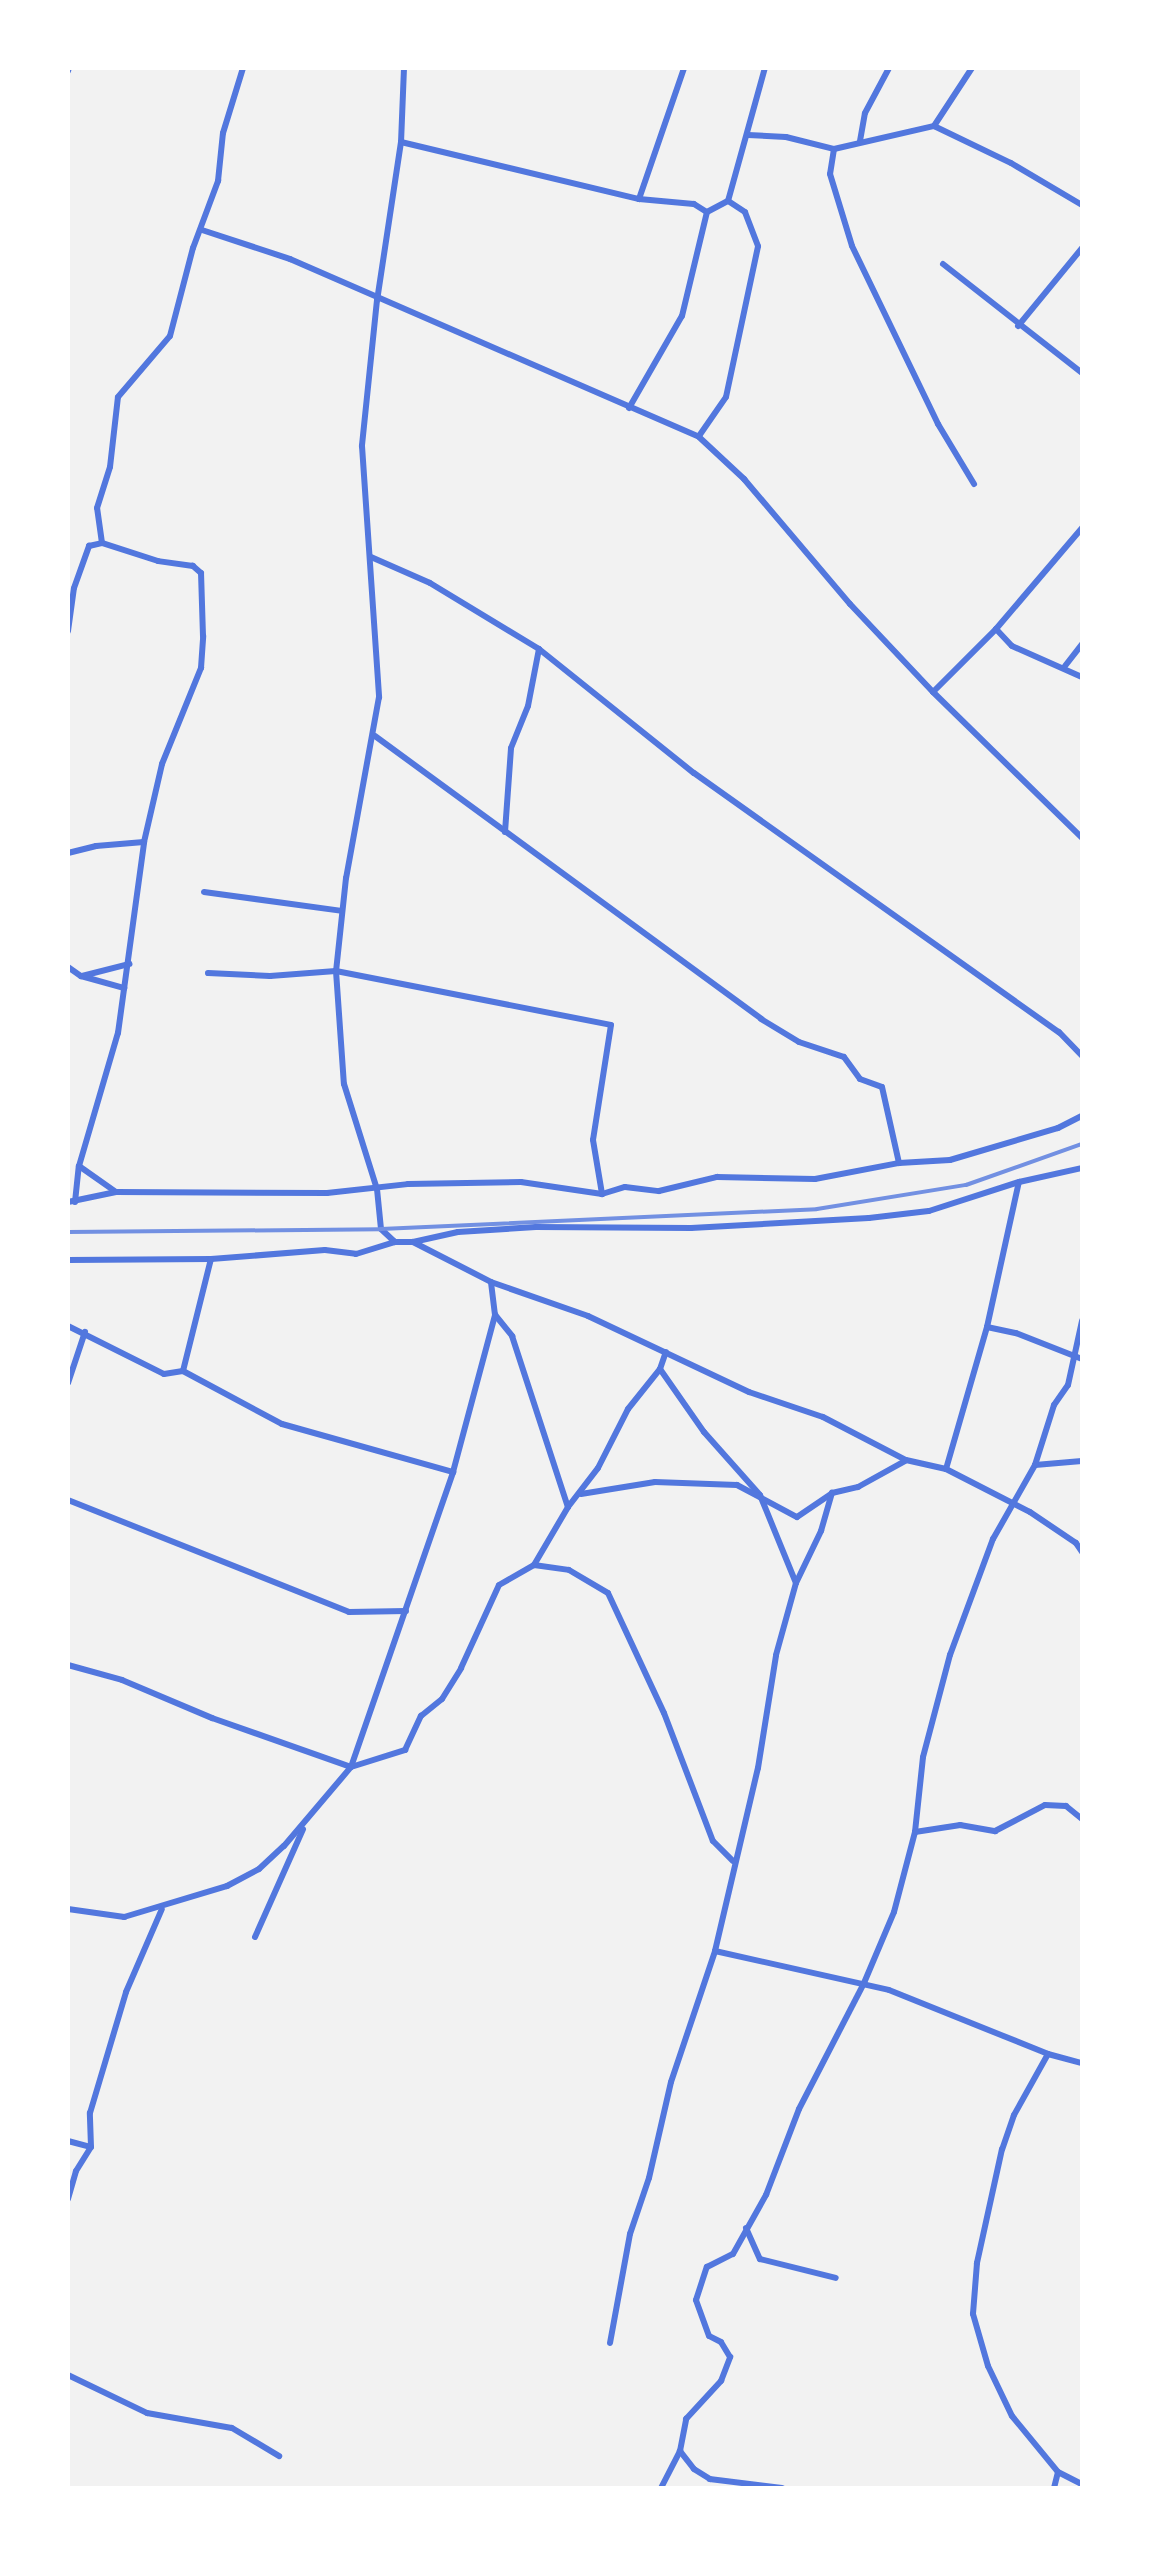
<!DOCTYPE html>
<html>
<head>
<meta charset="utf-8">
<style>
  body { margin:0 }
  #map { position:relative; width:1150px; height:2556px; overflow:hidden; background:#f2f2f2; font-family:Roboto,sans-serif }
  div>[style] { position:absolute }
  [style*='--x'] { left:calc(var(--x)*1px); top:calc(var(--y)*1px); width:calc(var(--w)*1px); rotate:calc(var(--a)*1deg) }
  .minor>* { height:6px; margin:-3px; padding:0 3px; transform-origin:3px; border-radius:3px; background:#5277de }
  .rail>* { height:4px; margin:-2px; padding:0 2px; transform-origin:2px; border-radius:2px; background:#7290e2 }
  span { translate:-50% -50%; white-space:nowrap; text-align:center; line-height:1.15; -webkit-text-stroke:8px #fff; paint-order:stroke }
  .frame { position:absolute; inset:0; border:70px solid #fff; pointer-events:none }
</style>
</head>
<body>
<div id="map">
  <div class="minor">
    <i style="--x:404;--y:68;--w:74;--a:92.3"></i>
    <i style="--x:401;--y:142;--w:160;--a:98.6"></i>
    <i style="--x:377;--y:300;--w:147;--a:95.9"></i>
    <i style="--x:362;--y:446;--w:252;--a:86.1"></i>
    <i style="--x:379;--y:697;--w:184;--a:100.3"></i>
    <i style="--x:346;--y:878;--w:94;--a:96.1"></i>
    <i style="--x:336;--y:971;--w:113;--a:86"></i>
    <i style="--x:344;--y:1084;--w:110;--a:72.6"></i>
    <i style="--x:377;--y:1189;--w:40;--a:84.3"></i>
    <i style="--x:381;--y:1229;--w:19;--a:43"></i>
    <i style="--x:395;--y:1242;--w:18;--a:0"></i>
    <i style="--x:413;--y:1242;--w:88;--a:27.1"></i>
    <i style="--x:491;--y:1282;--w:103;--a:19.3"></i>
    <i style="--x:588;--y:1316;--w:178;--a:25.3"></i>
    <i style="--x:749;--y:1392;--w:78;--a:18.7"></i>
    <i style="--x:823;--y:1417;--w:93;--a:27.4"></i>
    <i style="--x:906;--y:1460;--w:41;--a:12.7"></i>
    <i style="--x:946;--y:1469;--w:94;--a:27.1"></i>
    <i style="--x:1030;--y:1512;--w:55;--a:34"></i>
    <i style="--x:1076;--y:1543;--w:11;--a:56"></i>
    <i style="--x:68;--y:71;--w:3;--a:-72"></i>
    <i style="--x:934;--y:126;--w:69;--a:-56.8"></i>
    <i style="--x:748;--y:135;--w:38;--a:3"></i>
    <i style="--x:786;--y:137;--w:49;--a:14"></i>
    <i style="--x:834;--y:149;--w:25;--a:99"></i>
    <i style="--x:830;--y:174;--w:75;--a:73"></i>
    <i style="--x:852;--y:246;--w:198;--a:64.2"></i>
    <i style="--x:938;--y:424;--w:70;--a:59"></i>
    <i style="--x:860;--y:141;--w:28;--a:-80"></i>
    <i style="--x:865;--y:113;--w:51;--a:-61.9"></i>
    <i style="--x:401;--y:142;--w:245;--a:13.5"></i>
    <i style="--x:639;--y:199;--w:55;--a:5.2"></i>
    <i style="--x:694;--y:204;--w:15;--a:32"></i>
    <i style="--x:707;--y:212;--w:24;--a:-28"></i>
    <i style="--x:728;--y:201;--w:138;--a:-74.5"></i>
    <i style="--x:834;--y:149;--w:103;--a:-13"></i>
    <i style="--x:934;--y:126;--w:85;--a:25.7"></i>
    <i style="--x:1011;--y:163;--w:82;--a:30.6"></i>
    <i style="--x:639;--y:199;--w:139;--a:-71"></i>
    <i style="--x:202;--y:230;--w:93;--a:18.2"></i>
    <i style="--x:290;--y:259;--w:446;--a:23.5"></i>
    <i style="--x:699;--y:437;--w:62;--a:43"></i>
    <i style="--x:744;--y:479;--w:164;--a:49.7"></i>
    <i style="--x:850;--y:604;--w:121;--a:46.7"></i>
    <i style="--x:933;--y:692;--w:209;--a:44.4"></i>
    <i style="--x:943;--y:264;--w:177;--a:38.1"></i>
    <i style="--x:1018;--y:326;--w:101;--a:-50.6"></i>
    <i style="--x:629;--y:408;--w:106;--a:-60.1"></i>
    <i style="--x:682;--y:316;--w:107;--a:-76.5"></i>
    <i style="--x:699;--y:436;--w:47;--a:-55.3"></i>
    <i style="--x:726;--y:397;--w:154;--a:-78"></i>
    <i style="--x:758;--y:246;--w:36;--a:-111"></i>
    <i style="--x:745;--y:212;--w:20;--a:-147"></i>
    <i style="--x:371;--y:557;--w:64;--a:23.8"></i>
    <i style="--x:430;--y:583;--w:127;--a:31.2"></i>
    <i style="--x:539;--y:649;--w:198;--a:38.7"></i>
    <i style="--x:694;--y:773;--w:448;--a:35.4"></i>
    <i style="--x:1059;--y:1032;--w:33;--a:46"></i>
    <i style="--x:996;--y:629;--w:23;--a:47"></i>
    <i style="--x:1012;--y:646;--w:77;--a:23.9"></i>
    <i style="--x:68;--y:631;--w:43;--a:-82.1"></i>
    <i style="--x:74;--y:588;--w:45;--a:-70.3"></i>
    <i style="--x:89;--y:546;--w:13;--a:-13"></i>
    <i style="--x:102;--y:543;--w:35;--a:-98"></i>
    <i style="--x:97;--y:508;--w:43;--a:-72.4"></i>
    <i style="--x:110;--y:467;--w:70;--a:-83.5"></i>
    <i style="--x:118;--y:397;--w:80;--a:-49.6"></i>
    <i style="--x:170;--y:336;--w:91;--a:-75.4"></i>
    <i style="--x:193;--y:248;--w:72;--a:-69.5"></i>
    <i style="--x:218;--y:181;--w:48;--a:-84.1"></i>
    <i style="--x:223;--y:133;--w:68;--a:-72.9"></i>
    <i style="--x:1065;--y:666;--w:28;--a:-52"></i>
    <i style="--x:933;--y:692;--w:89;--a:-45"></i>
    <i style="--x:996;--y:629;--w:133;--a:-49.6"></i>
    <i style="--x:375;--y:736;--w:479;--a:36.2"></i>
    <i style="--x:761;--y:1019;--w:44;--a:31.2"></i>
    <i style="--x:799;--y:1042;--w:47;--a:18.4"></i>
    <i style="--x:844;--y:1057;--w:27;--a:54"></i>
    <i style="--x:860;--y:1079;--w:23;--a:20"></i>
    <i style="--x:882;--y:1087;--w:78;--a:77.4"></i>
    <i style="--x:505;--y:832;--w:84;--a:-85.9"></i>
    <i style="--x:511;--y:748;--w:45;--a:-68"></i>
    <i style="--x:528;--y:706;--w:58;--a:-79.1"></i>
    <i style="--x:68;--y:853;--w:29;--a:-14"></i>
    <i style="--x:96;--y:846;--w:48;--a:-4.8"></i>
    <i style="--x:204;--y:892;--w:139;--a:7.8"></i>
    <i style="--x:68;--y:967;--w:16;--a:35"></i>
    <i style="--x:81;--y:976;--w:45;--a:15.6"></i>
    <i style="--x:208;--y:973;--w:62;--a:2.8"></i>
    <i style="--x:270;--y:976;--w:66;--a:-4.3"></i>
    <i style="--x:336;--y:971;--w:280;--a:11.1"></i>
    <i style="--x:611;--y:1025;--w:116;--a:98.9"></i>
    <i style="--x:593;--y:1140;--w:55;--a:80.5"></i>
    <i style="--x:82;--y:976;--w:49;--a:-14.3"></i>
    <i style="--x:79;--y:1166;--w:45;--a:35.1"></i>
    <i style="--x:68;--y:1202;--w:49;--a:-11.8"></i>
    <i style="--x:116;--y:1192;--w:211;--a:0.3"></i>
    <i style="--x:327;--y:1193;--w:81;--a:-6.3"></i>
    <i style="--x:408;--y:1184;--w:113;--a:-1"></i>
    <i style="--x:521;--y:1182;--w:82;--a:8.4"></i>
    <i style="--x:602;--y:1194;--w:24;--a:-17"></i>
    <i style="--x:625;--y:1187;--w:34;--a:7"></i>
    <i style="--x:659;--y:1191;--w:60;--a:-13.6"></i>
    <i style="--x:717;--y:1177;--w:98;--a:1.2"></i>
    <i style="--x:815;--y:1179;--w:86;--a:-10.8"></i>
    <i style="--x:899;--y:1163;--w:51;--a:-3.4"></i>
    <i style="--x:950;--y:1160;--w:113;--a:-16.5"></i>
    <i style="--x:1058;--y:1128;--w:27;--a:-27"></i>
    <i style="--x:75;--y:1202;--w:36;--a:-84"></i>
    <i style="--x:79;--y:1166;--w:139;--a:-73.7"></i>
    <i style="--x:118;--y:1033;--w:193;--a:-82.2"></i>
    <i style="--x:144;--y:842;--w:80;--a:-77"></i>
    <i style="--x:162;--y:764;--w:104;--a:-67.9"></i>
    <i style="--x:201;--y:668;--w:32;--a:-86"></i>
    <i style="--x:203;--y:636;--w:63;--a:-91.8"></i>
    <i style="--x:201;--y:573;--w:11;--a:-139"></i>
    <i style="--x:193;--y:566;--w:35;--a:-172"></i>
    <i style="--x:158;--y:561;--w:59;--a:-162.2"></i>
    <i style="--x:413;--y:1242;--w:46;--a:-12.5"></i>
    <i style="--x:458;--y:1232;--w:78;--a:-3.7"></i>
    <i style="--x:536;--y:1227;--w:155;--a:0.4"></i>
    <i style="--x:691;--y:1228;--w:178;--a:-3.2"></i>
    <i style="--x:869;--y:1218;--w:60;--a:-6.7"></i>
    <i style="--x:929;--y:1211;--w:95;--a:-17.9"></i>
    <i style="--x:1019;--y:1182;--w:65;--a:-12.5"></i>
    <i style="--x:68;--y:1260;--w:143;--a:-0.4"></i>
    <i style="--x:211;--y:1259;--w:114;--a:-4.5"></i>
    <i style="--x:325;--y:1250;--w:31;--a:7"></i>
    <i style="--x:356;--y:1254;--w:41;--a:-17.1"></i>
    <i style="--x:496;--y:1316;--w:26;--a:51"></i>
    <i style="--x:512;--y:1336;--w:180;--a:71.9"></i>
    <i style="--x:68;--y:1326;--w:107;--a:26.6"></i>
    <i style="--x:164;--y:1374;--w:19;--a:-9"></i>
    <i style="--x:183;--y:1371;--w:115;--a:-76"></i>
    <i style="--x:987;--y:1327;--w:30;--a:12"></i>
    <i style="--x:1016;--y:1333;--w:71;--a:21.5"></i>
    <i style="--x:660;--y:1369;--w:77;--a:55.1"></i>
    <i style="--x:704;--y:1432;--w:84;--a:48.4"></i>
    <i style="--x:760;--y:1495;--w:95;--a:67.8"></i>
    <i style="--x:183;--y:1371;--w:112;--a:28.2"></i>
    <i style="--x:282;--y:1424;--w:178;--a:15.7"></i>
    <i style="--x:68;--y:1383;--w:54;--a:-71.6"></i>
    <i style="--x:1035;--y:1465;--w:47;--a:-4.9"></i>
    <i style="--x:946;--y:1469;--w:148;--a:-73.9"></i>
    <i style="--x:987;--y:1327;--w:148;--a:-77.6"></i>
    <i style="--x:581;--y:1494;--w:75;--a:-9.2"></i>
    <i style="--x:655;--y:1482;--w:82;--a:2.1"></i>
    <i style="--x:737;--y:1485;--w:68;--a:28.1"></i>
    <i style="--x:797;--y:1517;--w:41;--a:-34.1"></i>
    <i style="--x:68;--y:1500;--w:302;--a:21.7"></i>
    <i style="--x:349;--y:1612;--w:57;--a:-1"></i>
    <i style="--x:534;--y:1565;--w:35;--a:8"></i>
    <i style="--x:569;--y:1570;--w:45;--a:30.5"></i>
    <i style="--x:608;--y:1593;--w:132;--a:65"></i>
    <i style="--x:664;--y:1713;--w:137;--a:69.1"></i>
    <i style="--x:713;--y:1841;--w:28;--a:45"></i>
    <i style="--x:68;--y:1665;--w:56;--a:15.5"></i>
    <i style="--x:122;--y:1680;--w:98;--a:22.9"></i>
    <i style="--x:212;--y:1718;--w:147;--a:19.4"></i>
    <i style="--x:351;--y:1767;--w:57;--a:-17.5"></i>
    <i style="--x:405;--y:1750;--w:38;--a:-65"></i>
    <i style="--x:421;--y:1716;--w:27;--a:-39"></i>
    <i style="--x:442;--y:1699;--w:36;--a:-58"></i>
    <i style="--x:461;--y:1668;--w:91;--a:-65.4"></i>
    <i style="--x:499;--y:1585;--w:40;--a:-29.7"></i>
    <i style="--x:534;--y:1565;--w:67;--a:-59.6"></i>
    <i style="--x:568;--y:1507;--w:49;--a:-52.4"></i>
    <i style="--x:598;--y:1468;--w:66;--a:-63"></i>
    <i style="--x:628;--y:1409;--w:51;--a:-51.3"></i>
    <i style="--x:660;--y:1369;--w:18;--a:-71"></i>
    <i style="--x:915;--y:1832;--w:46;--a:-8.8"></i>
    <i style="--x:960;--y:1825;--w:36;--a:10"></i>
    <i style="--x:995;--y:1831;--w:56;--a:-27.5"></i>
    <i style="--x:1045;--y:1805;--w:21;--a:3"></i>
    <i style="--x:1066;--y:1806;--w:21;--a:39"></i>
    <i style="--x:68;--y:1909;--w:57;--a:8.1"></i>
    <i style="--x:124;--y:1917;--w:108;--a:-16.8"></i>
    <i style="--x:227;--y:1886;--w:36;--a:-28"></i>
    <i style="--x:259;--y:1869;--w:34;--a:-43"></i>
    <i style="--x:284;--y:1846;--w:104;--a:-49.7"></i>
    <i style="--x:351;--y:1767;--w:312;--a:-70.9"></i>
    <i style="--x:453;--y:1472;--w:163;--a:-75"></i>
    <i style="--x:495;--y:1315;--w:33;--a:-97"></i>
    <i style="--x:255;--y:1937;--w:118;--a:-66"></i>
    <i style="--x:715;--y:1951;--w:178;--a:12.6"></i>
    <i style="--x:889;--y:1990;--w:171;--a:21.9"></i>
    <i style="--x:1048;--y:2054;--w:35;--a:15"></i>
    <i style="--x:1048;--y:2054;--w:70;--a:119.1"></i>
    <i style="--x:1014;--y:2115;--w:36;--a:109"></i>
    <i style="--x:1002;--y:2149;--w:117;--a:102.4"></i>
    <i style="--x:977;--y:2263;--w:51;--a:94.5"></i>
    <i style="--x:973;--y:2314;--w:54;--a:73.9"></i>
    <i style="--x:988;--y:2366;--w:55;--a:64.4"></i>
    <i style="--x:1012;--y:2416;--w:72;--a:50.6"></i>
    <i style="--x:1058;--y:2472;--w:27;--a:27"></i>
    <i style="--x:68;--y:2141;--w:23;--a:15"></i>
    <i style="--x:68;--y:2199;--w:29;--a:-74"></i>
    <i style="--x:76;--y:2171;--w:28;--a:-58"></i>
    <i style="--x:91;--y:2147;--w:34;--a:-92"></i>
    <i style="--x:90;--y:2113;--w:126;--a:-73.4"></i>
    <i style="--x:126;--y:1992;--w:90;--a:-66.6"></i>
    <i style="--x:746;--y:2228;--w:34;--a:66"></i>
    <i style="--x:760;--y:2259;--w:78;--a:14"></i>
    <i style="--x:610;--y:2343;--w:111;--a:-79.6"></i>
    <i style="--x:630;--y:2234;--w:59;--a:-71.3"></i>
    <i style="--x:649;--y:2178;--w:98;--a:-77.1"></i>
    <i style="--x:671;--y:2082;--w:138;--a:-71.4"></i>
    <i style="--x:715;--y:1951;--w:188;--a:-76.8"></i>
    <i style="--x:758;--y:1768;--w:114;--a:-80.9"></i>
    <i style="--x:776;--y:1655;--w:75;--a:-74.5"></i>
    <i style="--x:796;--y:1583;--w:58;--a:-64.3"></i>
    <i style="--x:821;--y:1531;--w:40;--a:-74"></i>
    <i style="--x:832;--y:1493;--w:27;--a:-13"></i>
    <i style="--x:858;--y:1487;--w:54;--a:-29"></i>
    <i style="--x:68;--y:2375;--w:88;--a:25.7"></i>
    <i style="--x:147;--y:2413;--w:86;--a:10"></i>
    <i style="--x:232;--y:2428;--w:55;--a:30.8"></i>
    <i style="--x:661;--y:2488;--w:42;--a:-62.8"></i>
    <i style="--x:782;--y:2488;--w:73;--a:-172.9"></i>
    <i style="--x:710;--y:2479;--w:19;--a:-148"></i>
    <i style="--x:694;--y:2469;--w:23;--a:-128"></i>
    <i style="--x:680;--y:2451;--w:33;--a:-79"></i>
    <i style="--x:686;--y:2419;--w:52;--a:-47.4"></i>
    <i style="--x:721;--y:2381;--w:26;--a:-69"></i>
    <i style="--x:730;--y:2357;--w:17;--a:-121"></i>
    <i style="--x:721;--y:2342;--w:13;--a:-153"></i>
    <i style="--x:709;--y:2336;--w:38;--a:-110"></i>
    <i style="--x:696;--y:2300;--w:35;--a:-72"></i>
    <i style="--x:707;--y:2267;--w:29;--a:-27"></i>
    <i style="--x:733;--y:2254;--w:68;--a:-60.8"></i>
    <i style="--x:766;--y:2195;--w:92;--a:-69"></i>
    <i style="--x:799;--y:2109;--w:142;--a:-62.7"></i>
    <i style="--x:864;--y:1983;--w:77;--a:-67.1"></i>
    <i style="--x:894;--y:1912;--w:83;--a:-75.3"></i>
    <i style="--x:915;--y:1832;--w:75;--a:-83.9"></i>
    <i style="--x:923;--y:1757;--w:106;--a:-75.2"></i>
    <i style="--x:950;--y:1655;--w:124;--a:-69.7"></i>
    <i style="--x:993;--y:1539;--w:85;--a:-60.4"></i>
    <i style="--x:1035;--y:1465;--w:63;--a:-72.4"></i>
    <i style="--x:1054;--y:1405;--w:24;--a:-55"></i>
    <i style="--x:1068;--y:1385;--w:66;--a:-77.7"></i>
    <i style="--x:1054;--y:2488;--w:16;--a:-76"></i>
  </div>
  <div class="rail">
    <i style="--x:68;--y:1232;--w:313;--a:-0.5"></i>
    <i style="--x:381;--y:1229;--w:436;--a:-2.6"></i>
    <i style="--x:817;--y:1209;--w:151;--a:-9.2"></i>
    <i style="--x:966;--y:1185;--w:123;--a:-19.5"></i>
  </div>
  <div class="frame"></div>
</div>
</body>
</html>
